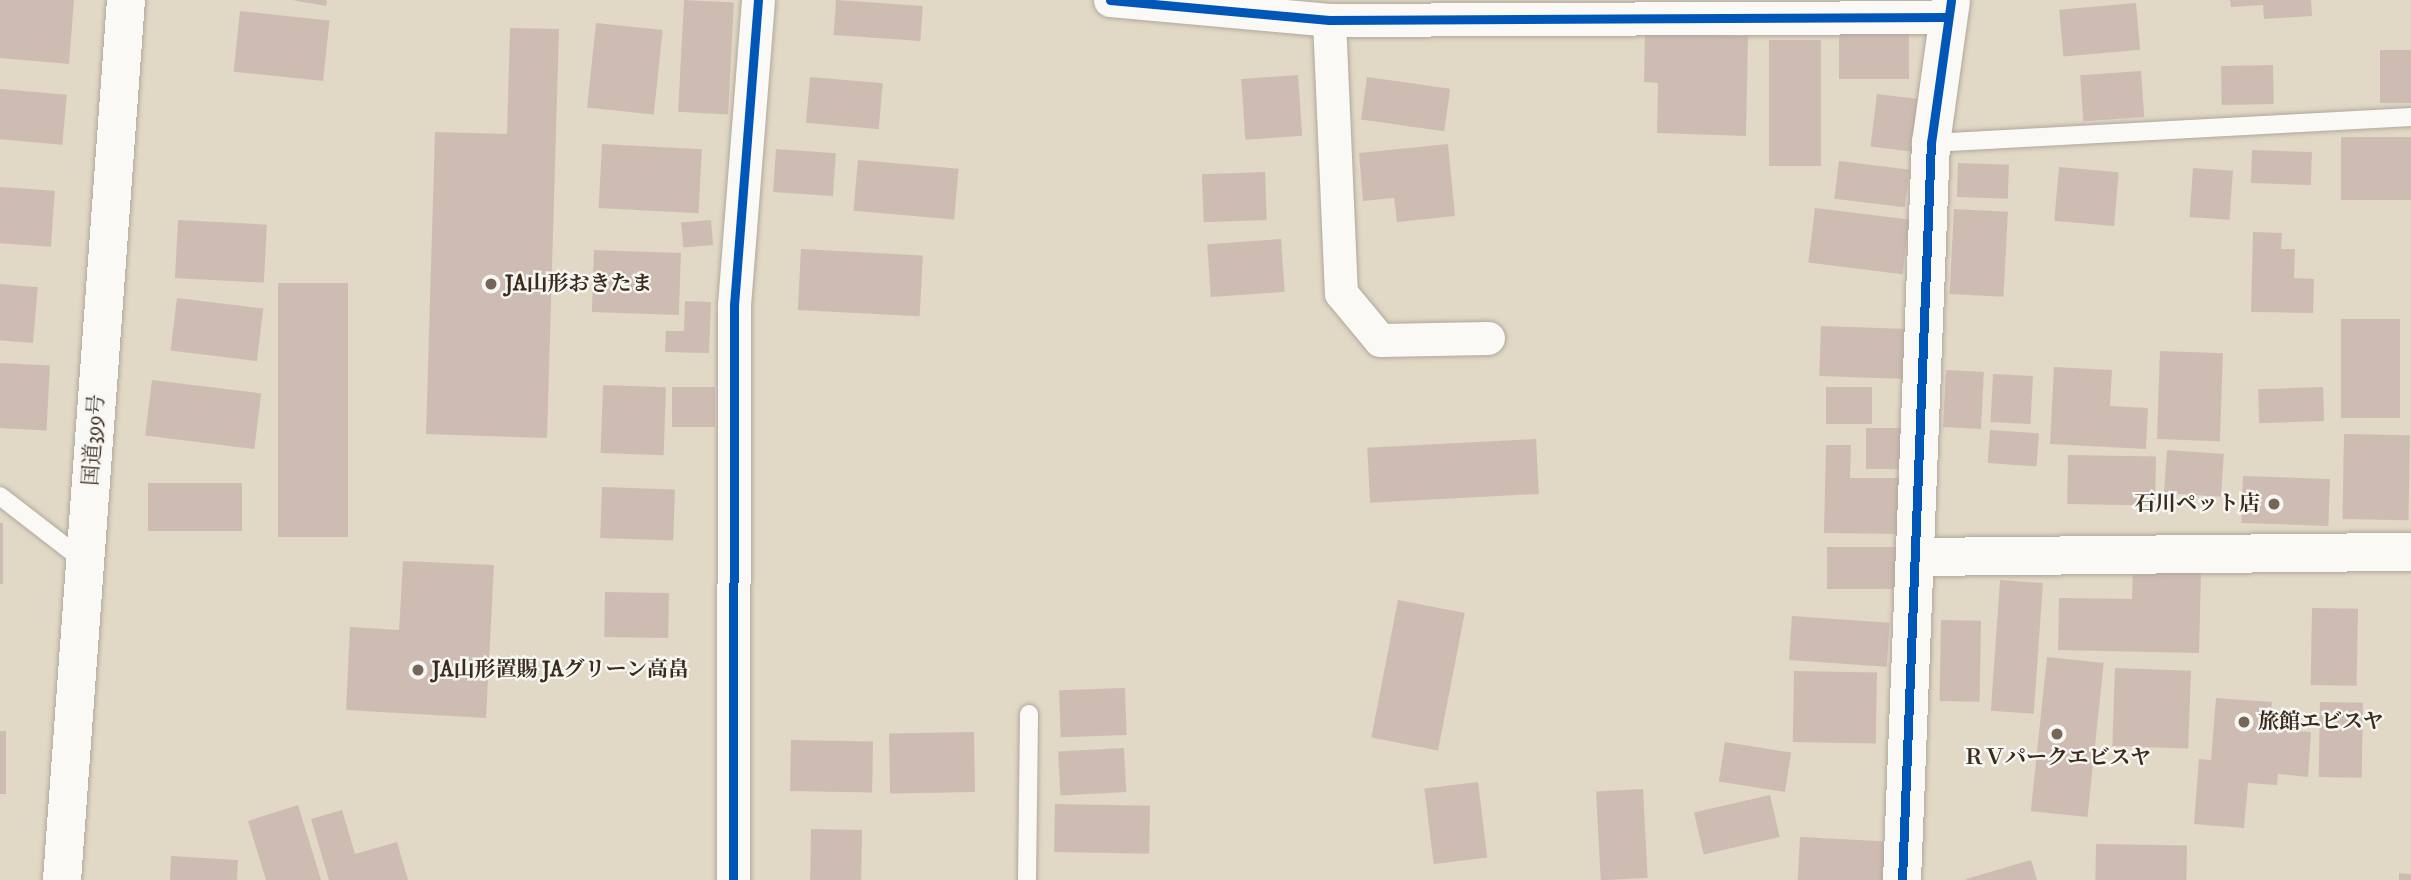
<!DOCTYPE html>
<html>
<head>
<meta charset="utf-8">
<style>
  body { margin:0 }
  #map { position:relative; width:2411px; height:880px; overflow:hidden; background:#e1d8c5; font-family:"IM FELL DW Pica","Noto Serif JP",serif }
  div>[style] { position:absolute }
  [style*='--x'] { left:calc(var(--x)*1px); top:calc(var(--y)*1px); width:calc(var(--w)*1px); rotate:calc(var(--a)*1deg) }
  .building>* { inset:0; background:#cebcb3; transform-origin:0 0 }
  .roads { filter:drop-shadow(0 0 2px #b0a89b) drop-shadow(0 0 2px #b0a89b) }
  .service>* { height:18px; margin:-9px; padding:0 9px; transform-origin:9px; border-radius:9px; background:#faf9f6 }
  .minor>* { height:33px; margin:-16.5px; padding:0 16.5px; transform-origin:16.5px; border-radius:16.5px; background:#faf9f6 }
  .tertiary>* { height:38px; margin:-19px; padding:0 19px; transform-origin:19px; border-radius:19px; background:#faf9f6 }
  .trunk>* { height:38px; margin:-19px; padding:0 19px; transform-origin:19px; border-radius:19px; background:#faf9f6 }
  .cycleway>* { height:9px; margin:-4.5px; padding:0 4.5px; transform-origin:4.5px; border-radius:4.5px; background:#0057b8 }
  .dots>* { width:19px; height:19px; translate:-50% -50%; box-sizing:border-box; border:4px solid #f6f6f2; border-radius:50% }
  span { translate:-50% -50%; white-space:nowrap; text-align:center; line-height:1.15; -webkit-text-stroke:5px #f6f6f2; paint-order:stroke }
  .poi-label { font-size:21px; color:#3b2a1e; font-weight:700 }
  .left { translate:0 -50%; text-align:left }
  .right { translate:-100% -50%; text-align:right }
  .street-label { font-size:21px; color:#3b2a1e }
</style>
</head>
<body>
<div id="map">
  <div class="building">
    <i style="clip-path:polygon(0 0,74px 0,69px 64px,0 58px)"></i>
    <i style="clip-path:polygon(292px 0,327px 0,326px 6px)"></i>
    <i style="left:684px;top:0;width:50px;height:112px;rotate:3deg"></i>
    <i style="left:836px;top:0;width:87px;height:35px;rotate:4deg"></i>
    <i style="clip-path:polygon(2230px 0,2311px 0,2312px 16px,2264px 19px,2263px 5px,2231px 7px)"></i>
    <i style="left:2136px;top:3px;width:47px;height:77px;rotate:85deg"></i>
    <i style="left:240px;top:11px;width:90px;height:61px;rotate:6deg"></i>
    <i style="left:596px;top:23px;width:67px;height:85px;rotate:6deg"></i>
    <i style="clip-path:polygon(510px 28px,559px 29px,547px 438px,426px 434px,435px 132px,507px 134px)"></i>
    <i style="clip-path:polygon(1645px 33px,1748px 36px,1746px 136px,1657px 133px,1658px 83px,1644px 82px)"></i>
    <i style="left:1839px;top:34px;width:70px;height:45px"></i>
    <i style="left:1769px;top:40px;width:52px;height:126px"></i>
    <i style="left:2411px;top:50px;width:53px;height:31px;rotate:90deg"></i>
    <i style="left:2273px;top:65px;width:39px;height:52px;rotate:89deg"></i>
    <i style="left:2141px;top:71px;width:46px;height:61px;rotate:86deg"></i>
    <i style="left:1298px;top:75px;width:61px;height:57px;rotate:86deg"></i>
    <i style="left:810px;top:77px;width:73px;height:46px;rotate:5deg"></i>
    <i style="left:1367px;top:77px;width:84px;height:43px;rotate:8deg"></i>
    <i style="left:0;top:89px;width:67px;height:50px;rotate:5deg"></i>
    <i style="left:1877px;top:94px;width:42px;height:53px;rotate:7deg"></i>
    <i style="left:2411px;top:137px;width:63px;height:70px;rotate:90deg"></i>
    <i style="left:602px;top:144px;width:100px;height:64px;rotate:3deg"></i>
    <i style="clip-path:polygon(1448px 144px,1455px 216px,1397px 222px,1394px 198px,1363px 201px,1359px 153px)"></i>
    <i style="left:776px;top:149px;width:60px;height:43px;rotate:4deg"></i>
    <i style="left:2252px;top:150px;width:60px;height:33px;rotate:2deg"></i>
    <i style="left:858px;top:160px;width:101px;height:51px;rotate:5deg"></i>
    <i style="left:1839px;top:161px;width:71px;height:38px;rotate:7deg"></i>
    <i style="left:1958px;top:163px;width:51px;height:34px;rotate:2deg"></i>
    <i style="left:2059px;top:167px;width:60px;height:54px;rotate:5deg"></i>
    <i style="left:2193px;top:168px;width:40px;height:49px;rotate:4deg"></i>
    <i style="left:1265px;top:172px;width:48px;height:63px;rotate:88deg"></i>
    <i style="left:0;top:187px;width:55px;height:56px;rotate:4deg"></i>
    <i style="left:1815px;top:208px;width:95px;height:55px;rotate:7deg"></i>
    <i style="left:1954px;top:209px;width:54px;height:85px;rotate:3deg"></i>
    <i style="left:178px;top:220px;width:89px;height:58px;rotate:3deg"></i>
    <i style="left:711px;top:220px;width:25px;height:30px;rotate:85deg"></i>
    <i style="clip-path:polygon(2253px 232px,2282px 233px,2281px 249px,2295px 249px,2294px 278px,2314px 279px,2313px 313px,2251px 312px)"></i>
    <i style="left:1281px;top:239px;width:53px;height:74px;rotate:86deg"></i>
    <i style="left:801px;top:249px;width:122px;height:61px;rotate:3deg"></i>
    <i style="left:594px;top:250px;width:87px;height:62px;rotate:2deg"></i>
    <i style="left:278px;top:283px;width:70px;height:254px"></i>
    <i style="left:0;top:284px;width:38px;height:56px;rotate:5deg"></i>
    <i style="left:177px;top:298px;width:87px;height:53px;rotate:7deg"></i>
    <i style="clip-path:polygon(685px 301px,711px 302px,709px 353px,665px 352px,666px 331px,684px 331px)"></i>
    <i style="left:2341px;top:319px;width:59px;height:99px"></i>
    <i style="left:1821px;top:326px;width:87px;height:50px;rotate:2deg"></i>
    <i style="left:2160px;top:351px;width:63px;height:88px;rotate:2deg"></i>
    <i style="left:0;top:363px;width:50px;height:65px;rotate:3deg"></i>
    <i style="clip-path:polygon(2054px 367px,2112px 370px,2110px 406px,2148px 408px,2146px 449px,2050px 444px)"></i>
    <i style="left:1946px;top:370px;width:38px;height:57px;rotate:3deg"></i>
    <i style="left:1993px;top:374px;width:40px;height:48px;rotate:3deg"></i>
    <i style="left:152px;top:380px;width:110px;height:56px;rotate:7deg"></i>
    <i style="left:603px;top:385px;width:63px;height:68px;rotate:2deg"></i>
    <i style="left:672px;top:387px;width:43px;height:40px"></i>
    <i style="left:1826px;top:387px;width:46px;height:37px"></i>
    <i style="left:2323px;top:387px;width:34px;height:65px;rotate:88deg"></i>
    <i style="left:1866px;top:428px;width:44px;height:41px"></i>
    <i style="left:1990px;top:430px;width:49px;height:33px;rotate:4deg"></i>
    <i style="left:2344px;top:434px;width:66px;height:85px;rotate:1deg"></i>
    <i style="left:1536px;top:439px;width:55px;height:169px;rotate:87deg"></i>
    <i style="clip-path:polygon(1826px 445px,1851px 445px,1850px 478px,1905px 478px,1904px 534px,1824px 533px)"></i>
    <i style="left:2167px;top:450px;width:57px;height:43px;rotate:4deg"></i>
    <i style="left:2068px;top:455px;width:88px;height:49px;rotate:1deg"></i>
    <i style="left:2243px;top:476px;width:87px;height:47px;rotate:2deg"></i>
    <i style="left:242px;top:483px;width:48px;height:94px;rotate:90deg"></i>
    <i style="left:602px;top:487px;width:73px;height:51px;rotate:2deg"></i>
    <i style="left:0;top:523px;width:3px;height:61px"></i>
    <i style="left:1827px;top:547px;width:70px;height:42px"></i>
    <i style="clip-path:polygon(403px 561px,494px 565px,486px 718px,346px 710px,350px 627px,399px 630px)"></i>
    <i style="clip-path:polygon(2133px 569px,2201px 571px,2199px 653px,2058px 650px,2059px 598px,2132px 599px)"></i>
    <i style="left:2000px;top:580px;width:43px;height:131px;rotate:4deg"></i>
    <i style="left:605px;top:592px;width:64px;height:45px;rotate:1deg"></i>
    <i style="left:1398px;top:600px;width:68px;height:140px;rotate:11deg"></i>
    <i style="left:2312px;top:608px;width:46px;height:77px;rotate:1deg"></i>
    <i style="left:1792px;top:616px;width:98px;height:44px;rotate:4deg"></i>
    <i style="left:1941px;top:620px;width:40px;height:81px;rotate:1deg"></i>
    <i style="left:2047px;top:657px;width:57px;height:155px;rotate:6deg"></i>
    <i style="left:2115px;top:668px;width:76px;height:78px;rotate:2deg"></i>
    <i style="left:1794px;top:671px;width:83px;height:71px;rotate:1deg"></i>
    <i style="left:1125px;top:688px;width:47px;height:66px;rotate:88deg"></i>
    <i style="clip-path:polygon(2216px 698px,2272px 702px,2270px 729px,2311px 732px,2308px 777px,2278px 774px,2277px 785px,2248px 783px,2244px 828px,2194px 824px,2199px 759px,2211px 760px)"></i>
    <i style="left:2320px;top:702px;width:43px;height:75px;rotate:1deg"></i>
    <i style="left:0;top:731px;width:6px;height:63px"></i>
    <i style="left:974px;top:732px;width:60px;height:85px;rotate:89deg"></i>
    <i style="left:791px;top:740px;width:82px;height:51px;rotate:1deg"></i>
    <i style="left:1725px;top:742px;width:67px;height:40px;rotate:9deg"></i>
    <i style="left:1124px;top:748px;width:44px;height:66px;rotate:87deg"></i>
    <i style="left:1478px;top:782px;width:76px;height:54px;rotate:83deg"></i>
    <i style="left:1643px;top:789px;width:89px;height:47px;rotate:87deg"></i>
    <i style="left:1770px;top:795px;width:43px;height:78px;rotate:77deg"></i>
    <i style="left:1055px;top:804px;width:95px;height:48px;rotate:1deg"></i>
    <i style="clip-path:polygon(298px 805px,321px 880px,266px 880px,248px 821px)"></i>
    <i style="clip-path:polygon(342px 810px,355px 854px,397px 842px,408px 880px,329px 880px,311px 819px)"></i>
    <i style="left:811px;top:829px;width:51px;height:51px;rotate:1deg"></i>
    <i style="left:1800px;top:837px;width:87px;height:43px;rotate:3deg"></i>
    <i style="left:2096px;top:844px;width:91px;height:36px;rotate:1deg"></i>
    <i style="clip-path:polygon(171px 856px,238px 860px,237px 880px,170px 880px)"></i>
    <i style="clip-path:polygon(2031px 860px,2037px 880px,1966px 880px,1966px 879px)"></i>
    <i style="clip-path:polygon(2399px 873px,2411px 874px,2411px 880px,2399px 880px)"></i>
  </div>
  <div class="roads">
    <div class="service">
      <i style="--x:1931;--y:143;--w:481;--a:-3.1"></i>
      <i style="--x:0;--y:496;--w:106;--a:37.7"></i>
      <i style="--x:1027;--y:880;--w:166;--a:-89.3"></i>
    </div>
    <div class="minor">
      <i style="--x:1110;--y:0;--w:220;--a:5.2"></i>
      <i style="--x:1329;--y:20;--w:619;--a:-0.28"></i>
      <i style="--x:1329;--y:20;--w:273;--a:87.5"></i>
      <i style="--x:1341;--y:293;--w:61;--a:50.3"></i>
      <i style="--x:1380;--y:340;--w:108;--a:-1.1"></i>
      <i style="--x:733;--y:880;--w:575;--a:-89.9"></i>
      <i style="--x:734;--y:305;--w:306;--a:-85.5"></i>
    </div>
    <div class="tertiary">
      <i style="--x:1918;--y:557;--w:493;--a:-0.6"></i>
      <i style="--x:1902;--y:880;--w:738;--a:-87.75"></i>
      <i style="--x:1931;--y:143;--w:144;--a:-82"></i>
    </div>
    <div class="trunk">
      <i style="--x:62;--y:880;--w:882;--a:-85.84"></i>
    </div>
  </div>
  <div class="cycleway">
    <i style="--x:1110;--y:0;--w:220;--a:5.2"></i>
    <i style="--x:1329;--y:20;--w:619;--a:-0.28"></i>
    <i style="--x:733;--y:880;--w:575;--a:-89.9"></i>
    <i style="--x:734;--y:305;--w:306;--a:-85.5"></i>
    <i style="--x:1902;--y:880;--w:738;--a:-87.75"></i>
    <i style="--x:1931;--y:143;--w:144;--a:-82"></i>
  </div>
  <div class="dots">
    <i style="left:491px;top:284px;background:#756758"></i>
    <i style="left:2274px;top:504px;background:#756758"></i>
    <i style="left:418px;top:670px;background:#756758"></i>
    <i style="left:2244px;top:722px;background:#756758"></i>
    <i style="left:2057px;top:734px;background:#756758"></i>
  </div>
  <div class="poi-label">
    <span class="left" style="left:505px;top:284px">JA山形おきたま</span>
    <span class="right" style="left:2260px;top:504px">石川ペット店</span>
    <span class="left" style="left:432px;top:670px">JA山形置賜 JAグリーン高畠</span>
    <span class="left" style="left:2258px;top:722px">旅館エビスヤ</span>
    <span style="left:2057px;top:758px">ＲＶパークエビスヤ</span>
  </div>
  <div class="street-label">
    <span style="left:94px;top:440px;rotate:-86deg">国道399号</span>
  </div>
</div>
</body>
</html>
